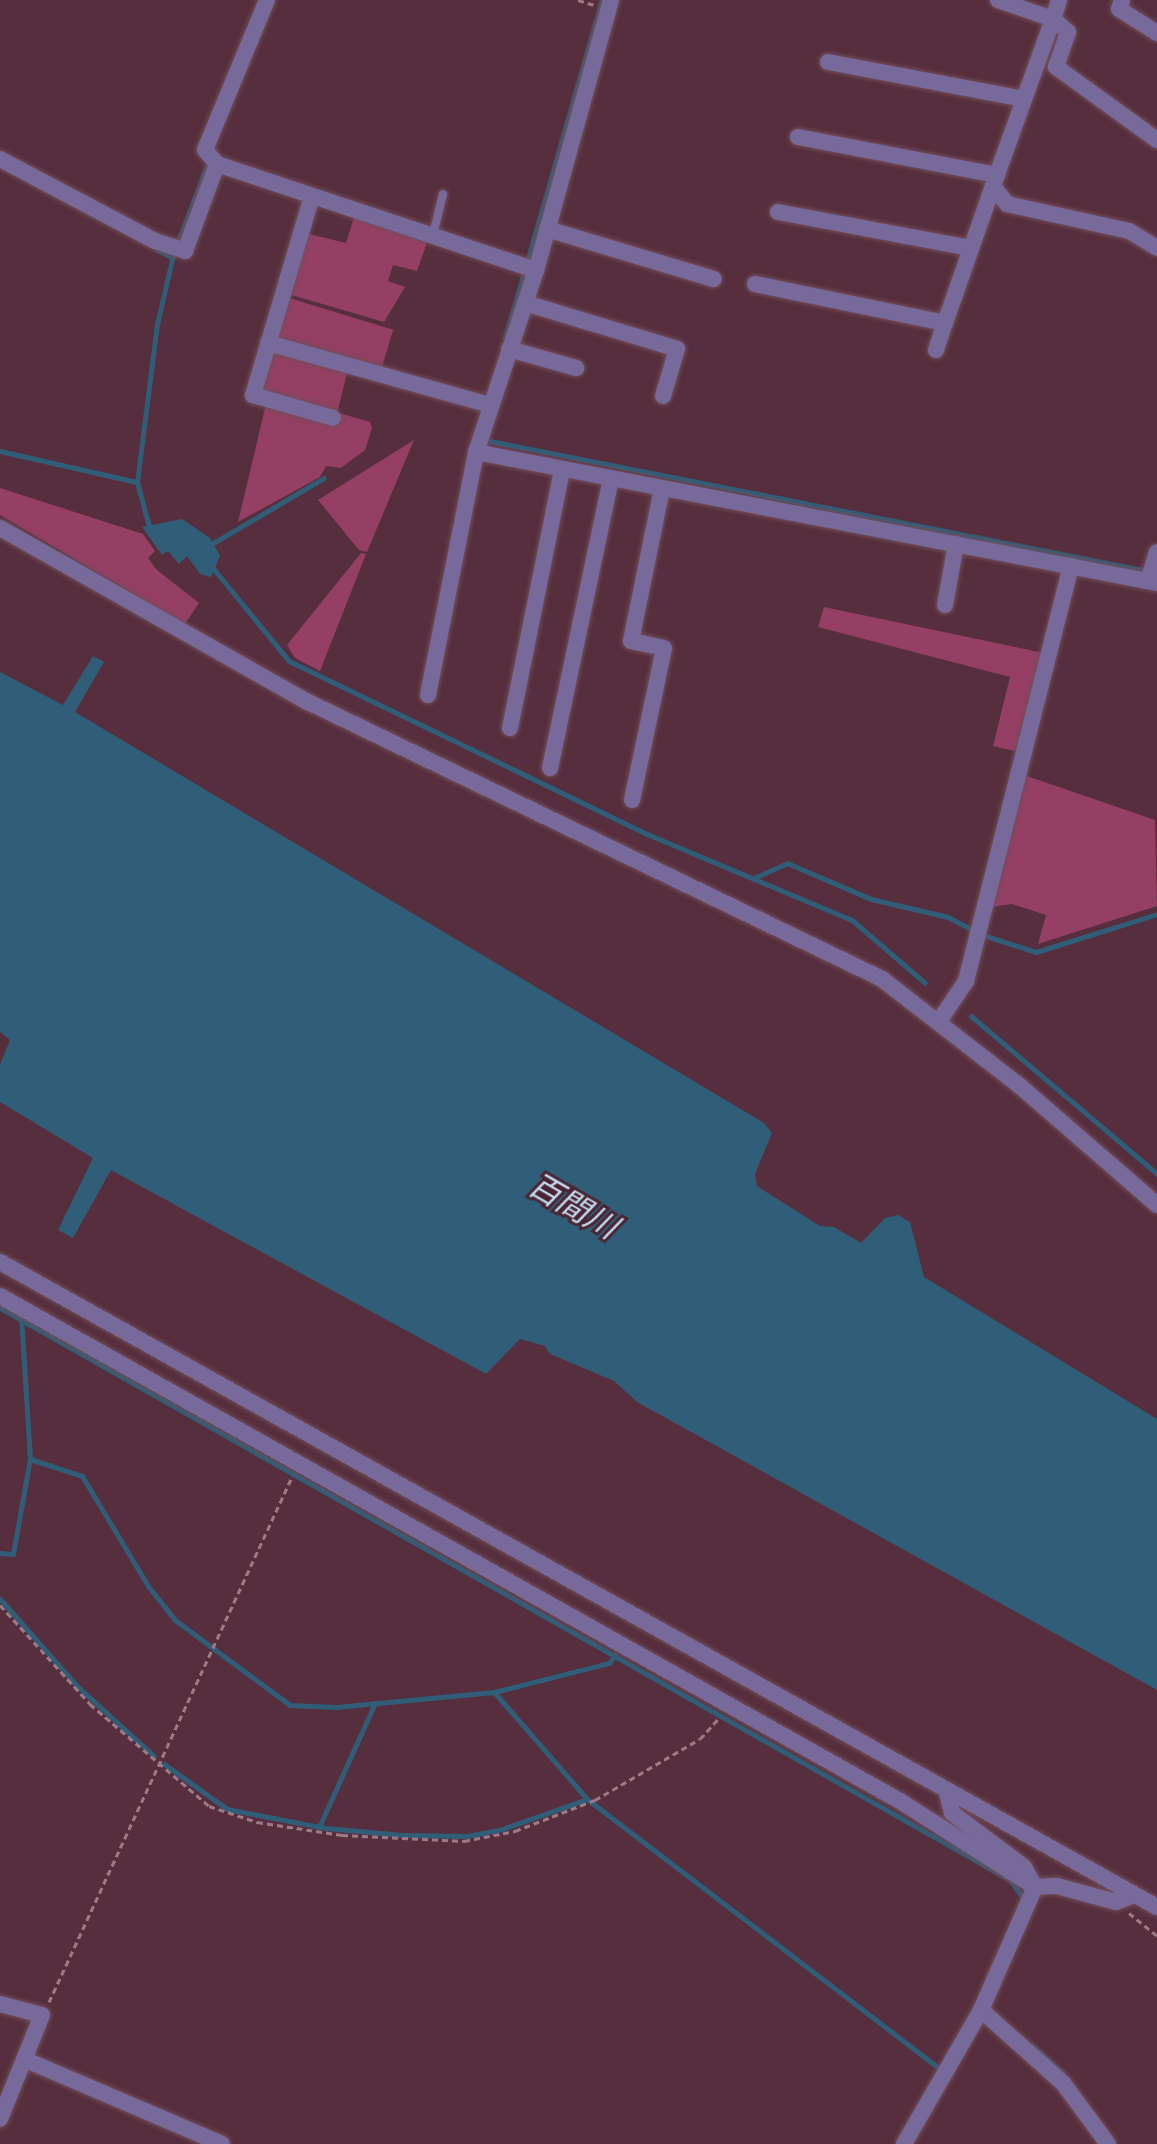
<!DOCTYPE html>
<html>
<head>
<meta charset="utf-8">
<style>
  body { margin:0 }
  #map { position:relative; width:1157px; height:2144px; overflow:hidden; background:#562e3d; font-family:"Sofia Sans Condensed","Noto Sans JP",sans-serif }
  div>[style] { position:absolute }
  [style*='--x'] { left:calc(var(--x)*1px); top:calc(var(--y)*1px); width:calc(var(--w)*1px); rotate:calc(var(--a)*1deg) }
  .green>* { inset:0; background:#953f64; transform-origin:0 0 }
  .water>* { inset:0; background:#305e79 }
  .stream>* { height:5px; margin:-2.5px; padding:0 2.5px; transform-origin:2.5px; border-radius:2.5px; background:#305e79 }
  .path>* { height:3px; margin-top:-1.5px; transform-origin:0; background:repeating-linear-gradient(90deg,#9c7a86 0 6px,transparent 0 10px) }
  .roads { filter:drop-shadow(0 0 2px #734d5b) drop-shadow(0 0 2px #734d5b) }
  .service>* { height:8px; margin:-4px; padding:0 4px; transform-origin:4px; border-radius:4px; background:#776a9b }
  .minor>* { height:16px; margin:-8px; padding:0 8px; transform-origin:8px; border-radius:8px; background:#776a9b }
  .tertiary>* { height:16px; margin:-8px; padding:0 8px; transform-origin:8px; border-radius:8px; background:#776a9b }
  span { translate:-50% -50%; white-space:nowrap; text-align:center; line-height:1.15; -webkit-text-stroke:6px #4b2433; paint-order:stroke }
  .water-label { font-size:32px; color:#c1def0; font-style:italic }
</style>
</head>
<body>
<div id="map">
  <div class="green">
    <i style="clip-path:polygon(354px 217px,427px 243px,417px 271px,393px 265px,388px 281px,405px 287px,384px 322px,288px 294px,309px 234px,346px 243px)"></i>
    <i style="left:289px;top:298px;width:109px;height:44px;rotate:17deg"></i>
    <i style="left:273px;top:352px;width:77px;height:42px;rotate:14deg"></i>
    <i style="clip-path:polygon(266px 404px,336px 422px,339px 413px,370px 422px,372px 428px,365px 450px,341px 468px,326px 466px,320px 477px,238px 522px)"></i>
    <i style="clip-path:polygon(414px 440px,367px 552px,359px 550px,318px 500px)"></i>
    <i style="clip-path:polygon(0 488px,143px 534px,155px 551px,148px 558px,157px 570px,199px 603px,185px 624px,0 515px)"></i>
    <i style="clip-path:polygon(361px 553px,366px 554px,320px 671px,295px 658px,287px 645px)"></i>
    <i style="clip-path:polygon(824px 607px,1044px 653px,1019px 752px,993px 746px,1010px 677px,818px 627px)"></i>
    <i style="clip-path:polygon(1024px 775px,1155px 820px,1157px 906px,1038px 944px,1046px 915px,1012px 904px,990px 907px)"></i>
  </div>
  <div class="water">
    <i style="clip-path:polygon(182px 519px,210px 538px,220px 556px,211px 577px,200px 574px,187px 556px,179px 564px,168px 551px,162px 555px,142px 527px)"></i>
    <i style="clip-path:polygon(93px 656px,104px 662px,75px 712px,764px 1123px,772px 1133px,755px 1174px,757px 1186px,820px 1226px,834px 1227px,861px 1243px,885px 1218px,898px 1215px,910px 1222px,924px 1277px,1157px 1419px,1157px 1690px,637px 1402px,614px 1381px,550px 1354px,545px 1346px,520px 1339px,486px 1374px,111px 1170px,73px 1238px,58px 1230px,93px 1158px,0 1102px,0 1065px,10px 1040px,0 1032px,0 672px,63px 705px)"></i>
  </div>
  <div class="stream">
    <i style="--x:156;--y:249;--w:19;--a:28"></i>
    <i style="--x:505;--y:338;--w:352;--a:-74"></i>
    <i style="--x:490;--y:441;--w:671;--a:11.18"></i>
    <i style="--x:0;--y:451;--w:140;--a:12.8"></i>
    <i style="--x:150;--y:530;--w:50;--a:-105.2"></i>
    <i style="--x:137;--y:482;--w:159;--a:-82.8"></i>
    <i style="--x:157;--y:324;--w:71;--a:-76.9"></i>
    <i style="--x:173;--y:255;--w:102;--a:-69.2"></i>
    <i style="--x:208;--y:546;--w:134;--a:-30.4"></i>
    <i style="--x:212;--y:567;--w:122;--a:50.7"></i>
    <i style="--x:289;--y:661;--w:398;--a:25.8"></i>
    <i style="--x:647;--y:834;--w:222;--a:22.8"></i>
    <i style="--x:852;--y:920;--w:96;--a:40.8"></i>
    <i style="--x:756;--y:877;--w:34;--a:-24"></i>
    <i style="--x:787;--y:863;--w:91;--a:23.2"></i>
    <i style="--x:871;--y:899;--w:79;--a:13.2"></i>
    <i style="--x:948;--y:917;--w:30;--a:28"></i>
    <i style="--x:983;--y:935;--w:56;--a:17.8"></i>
    <i style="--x:1036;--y:952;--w:127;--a:-17.4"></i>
    <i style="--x:971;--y:1016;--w:244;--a:40.3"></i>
    <i style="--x:0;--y:1308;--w:1161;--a:29.52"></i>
    <i style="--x:1010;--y:1880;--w:26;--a:54"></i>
    <i style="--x:30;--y:1459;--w:55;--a:18.1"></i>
    <i style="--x:82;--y:1476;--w:128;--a:59"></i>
    <i style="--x:148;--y:1586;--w:43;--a:51.5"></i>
    <i style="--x:175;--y:1620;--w:143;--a:36.5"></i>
    <i style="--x:290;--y:1705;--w:46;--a:2.5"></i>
    <i style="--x:336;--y:1707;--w:159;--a:-5.4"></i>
    <i style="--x:494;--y:1692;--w:119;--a:-14.2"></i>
    <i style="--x:609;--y:1663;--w:10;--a:-53"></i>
    <i style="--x:0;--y:1553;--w:13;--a:4"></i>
    <i style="--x:13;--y:1554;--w:97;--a:-79.9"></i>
    <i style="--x:30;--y:1459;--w:142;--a:-93.6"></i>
    <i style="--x:0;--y:1599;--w:116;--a:48.5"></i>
    <i style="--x:77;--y:1686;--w:104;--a:42.3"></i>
    <i style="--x:494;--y:1692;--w:142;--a:49"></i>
    <i style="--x:587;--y:1799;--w:446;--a:37.4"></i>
    <i style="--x:164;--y:1764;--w:77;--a:35.5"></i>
    <i style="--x:227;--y:1809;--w:101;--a:10.9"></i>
    <i style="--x:326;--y:1828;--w:77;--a:5.2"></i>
    <i style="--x:403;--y:1835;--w:64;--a:0.9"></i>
    <i style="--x:467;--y:1836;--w:36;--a:-11"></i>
    <i style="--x:502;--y:1829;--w:90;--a:-19.4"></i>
    <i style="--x:319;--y:1827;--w:136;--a:-65.7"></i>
    <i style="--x:1032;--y:2045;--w:42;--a:42.1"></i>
  </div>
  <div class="path">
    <i style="--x:578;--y:0;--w:17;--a:17"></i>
    <i style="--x:0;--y:1605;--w:134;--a:47.7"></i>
    <i style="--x:90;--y:1704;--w:157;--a:40.6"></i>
    <i style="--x:209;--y:1806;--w:51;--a:18.4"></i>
    <i style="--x:257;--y:1822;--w:86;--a:8.7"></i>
    <i style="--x:342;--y:1835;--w:122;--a:2.8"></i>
    <i style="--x:464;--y:1841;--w:52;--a:-11.1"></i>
    <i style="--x:515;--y:1831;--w:86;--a:-21.2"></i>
    <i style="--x:595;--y:1800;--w:121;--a:-30.2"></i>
    <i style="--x:700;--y:1739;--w:27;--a:-48"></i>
    <i style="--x:1129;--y:1913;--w:36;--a:39"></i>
    <i style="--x:49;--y:2002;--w:576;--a:-65.17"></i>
  </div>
  <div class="roads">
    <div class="service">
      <i style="--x:433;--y:235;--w:42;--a:-76.3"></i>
    </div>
    <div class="minor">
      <i style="--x:267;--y:0;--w:162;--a:112.5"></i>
      <i style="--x:205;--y:150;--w:18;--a:49"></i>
      <i style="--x:217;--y:164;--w:336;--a:18.4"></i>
      <i style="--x:611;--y:0;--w:280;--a:105.5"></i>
      <i style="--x:536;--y:270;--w:192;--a:108.2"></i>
      <i style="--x:476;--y:452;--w:693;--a:10.89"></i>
      <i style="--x:998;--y:0;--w:58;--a:19.1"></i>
      <i style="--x:1053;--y:19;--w:20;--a:-72"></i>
      <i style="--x:1122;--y:0;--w:9;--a:108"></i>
      <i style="--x:1119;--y:9;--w:45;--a:32.3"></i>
      <i style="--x:828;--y:62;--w:199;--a:10.7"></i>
      <i style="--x:798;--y:137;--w:203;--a:10.8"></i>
      <i style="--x:1157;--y:140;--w:125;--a:-144.1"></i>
      <i style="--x:1056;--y:67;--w:37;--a:-71"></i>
      <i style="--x:1068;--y:32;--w:20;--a:-139"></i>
      <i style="--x:1053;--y:19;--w:177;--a:109.8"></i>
      <i style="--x:993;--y:186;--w:23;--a:52"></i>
      <i style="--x:1007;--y:204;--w:125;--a:12.5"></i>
      <i style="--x:1129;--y:231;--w:33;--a:31"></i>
      <i style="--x:0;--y:159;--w:175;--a:27.9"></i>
      <i style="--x:155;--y:241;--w:32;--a:18"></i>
      <i style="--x:185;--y:251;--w:93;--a:-69.8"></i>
      <i style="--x:312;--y:196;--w:208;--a:106.5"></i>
      <i style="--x:253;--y:395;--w:83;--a:16"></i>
      <i style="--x:778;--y:212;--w:196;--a:10.6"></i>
      <i style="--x:547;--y:229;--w:174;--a:16.7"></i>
      <i style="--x:755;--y:284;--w:194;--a:11.6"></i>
      <i style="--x:945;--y:323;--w:145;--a:-70.7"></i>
      <i style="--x:525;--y:303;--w:159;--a:16.8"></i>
      <i style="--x:677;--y:349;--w:49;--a:106.6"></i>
      <i style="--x:268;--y:343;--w:230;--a:15.6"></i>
      <i style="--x:509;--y:349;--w:70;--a:15.8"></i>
      <i style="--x:936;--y:350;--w:28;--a:-72"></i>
      <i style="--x:1148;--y:581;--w:30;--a:-73"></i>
      <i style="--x:945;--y:605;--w:62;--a:-79.8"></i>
      <i style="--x:428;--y:695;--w:248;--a:-78.8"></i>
      <i style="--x:510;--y:728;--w:264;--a:-78.6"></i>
      <i style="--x:550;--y:768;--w:296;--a:-78.1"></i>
      <i style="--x:632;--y:800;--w:155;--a:-78.1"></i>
      <i style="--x:664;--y:648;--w:34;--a:-168"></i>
      <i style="--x:631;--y:641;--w:156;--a:-78.5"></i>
      <i style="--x:940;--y:1020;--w:47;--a:-56.3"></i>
      <i style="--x:966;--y:981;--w:428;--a:-75.8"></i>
      <i style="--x:0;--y:1296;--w:1032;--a:29.3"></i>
      <i style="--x:900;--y:1801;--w:160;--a:32.5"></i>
      <i style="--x:1035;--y:1887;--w:22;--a:-3"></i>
      <i style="--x:1057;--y:1886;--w:61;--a:15.2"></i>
      <i style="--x:1116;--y:1902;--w:18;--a:-22"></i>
      <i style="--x:0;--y:2004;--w:43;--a:14.7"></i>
      <i style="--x:42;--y:2015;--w:112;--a:112"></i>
      <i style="--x:981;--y:2010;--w:110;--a:41.7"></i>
      <i style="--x:1063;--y:2083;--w:76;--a:53.6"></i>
      <i style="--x:26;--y:2060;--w:213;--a:23.2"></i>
      <i style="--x:904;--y:2144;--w:155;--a:-60.1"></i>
      <i style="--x:981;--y:2010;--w:134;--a:-66.3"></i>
      <i style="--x:1035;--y:1887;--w:23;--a:-119"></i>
      <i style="--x:1024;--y:1867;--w:90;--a:-143.1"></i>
      <i style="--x:952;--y:1813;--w:21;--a:-104"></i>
    </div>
    <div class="tertiary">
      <i style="--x:0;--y:528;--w:352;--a:29.5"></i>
      <i style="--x:306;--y:701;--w:640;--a:25.76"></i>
      <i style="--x:882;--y:979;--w:176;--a:37.8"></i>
      <i style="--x:1021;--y:1087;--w:180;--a:40.9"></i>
      <i style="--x:0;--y:1262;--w:1325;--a:29.14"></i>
    </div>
  </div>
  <div class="water-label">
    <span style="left:572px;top:1208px;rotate:30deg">百間川</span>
  </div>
</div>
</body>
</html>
